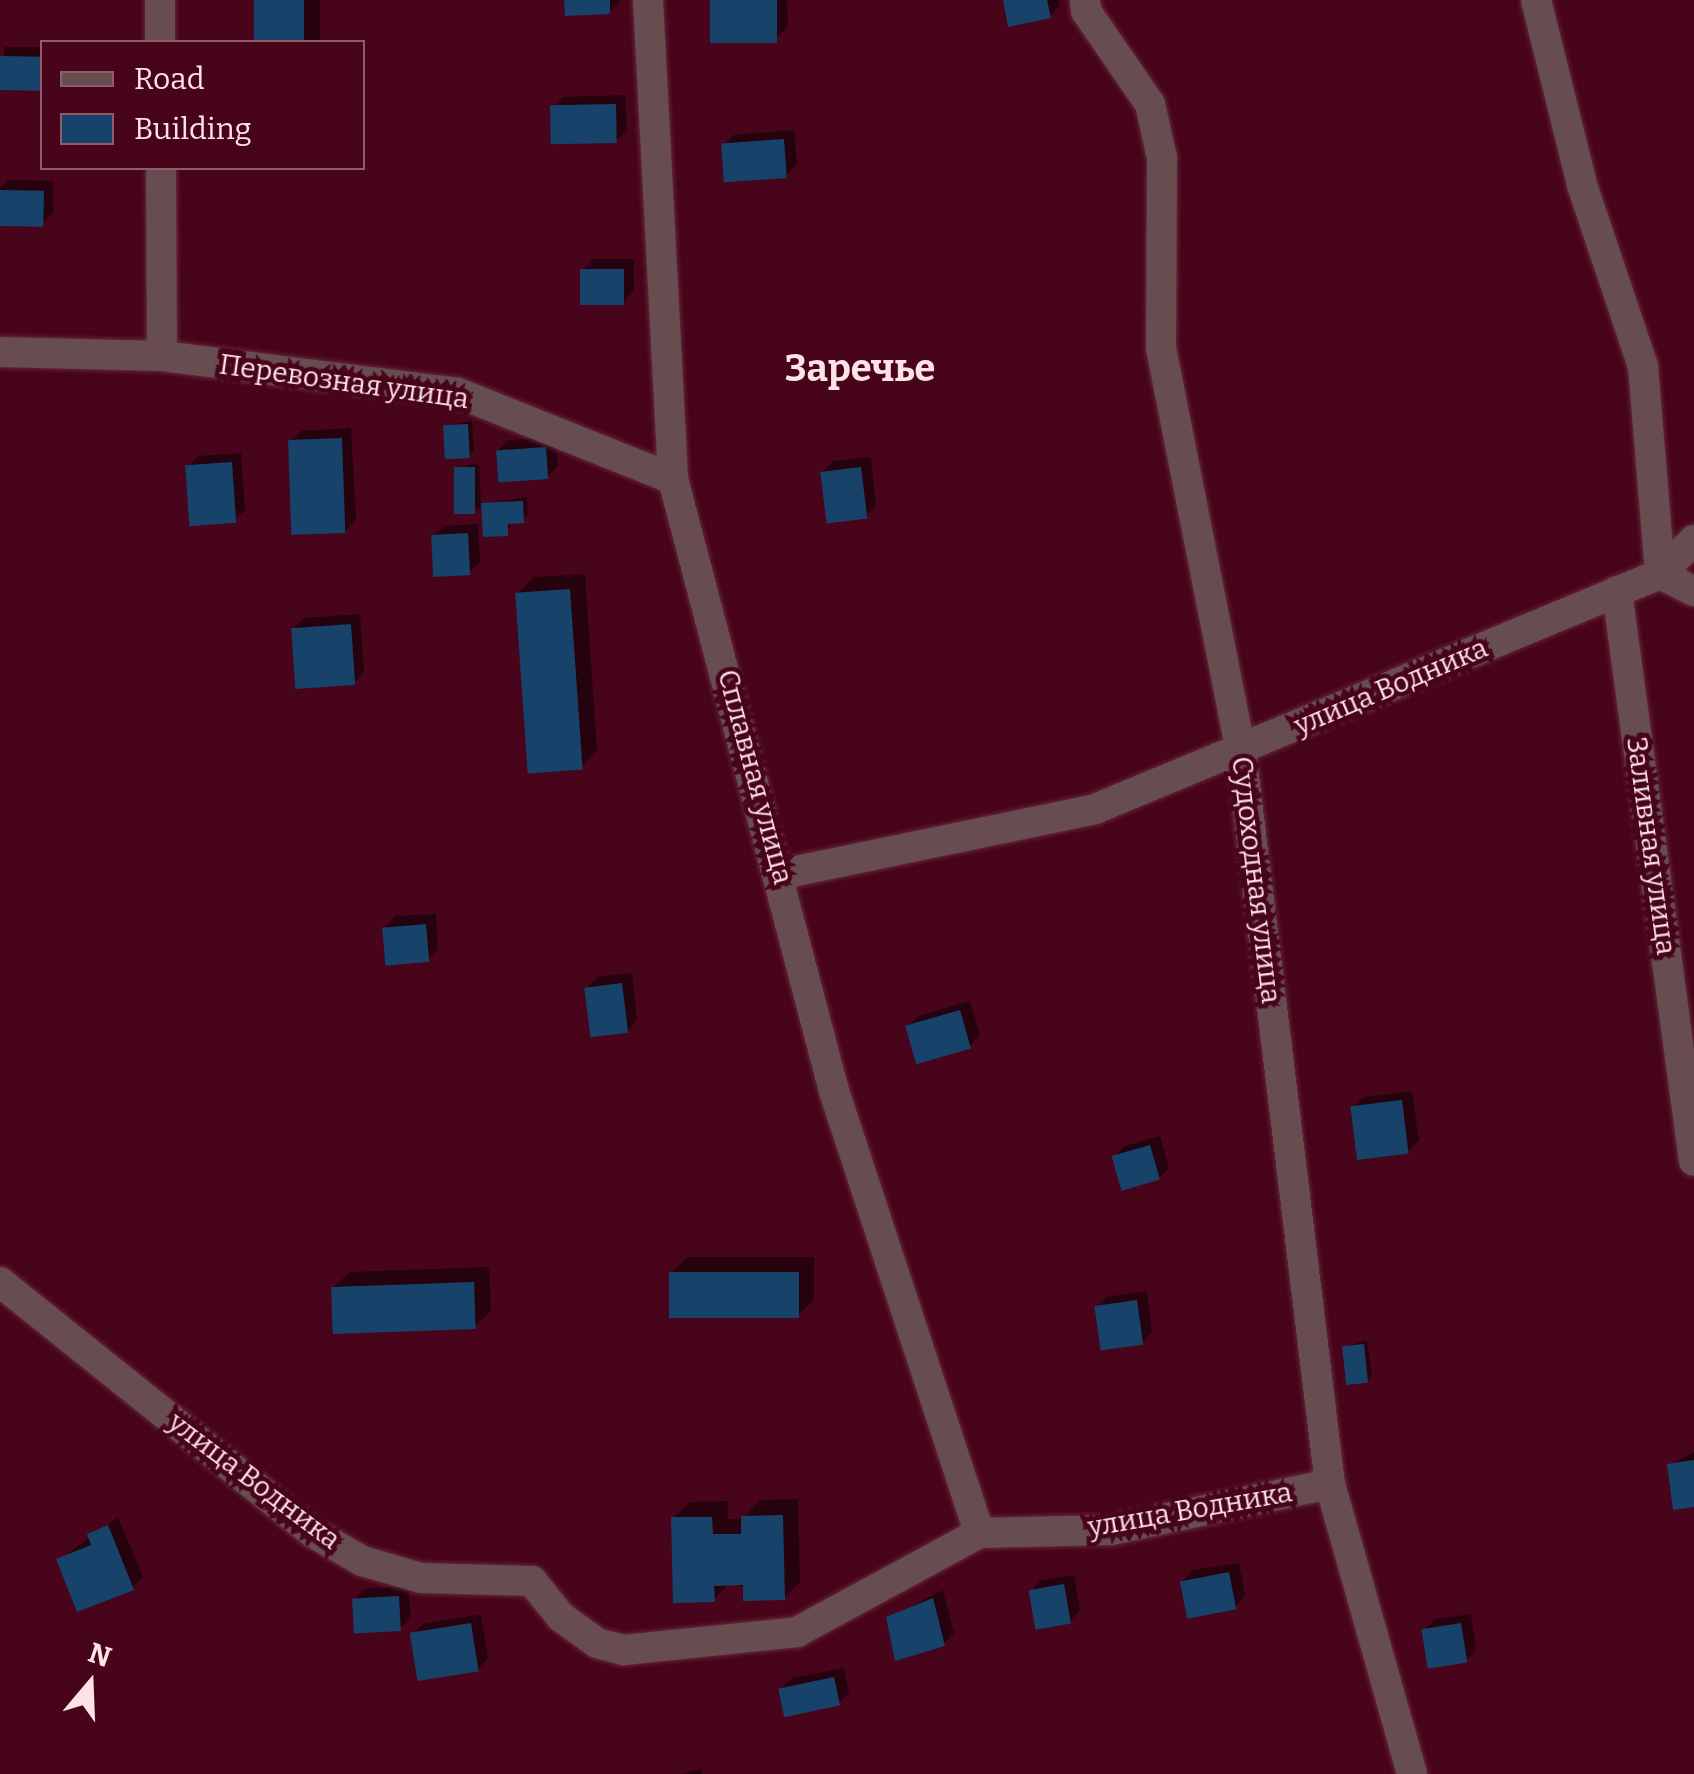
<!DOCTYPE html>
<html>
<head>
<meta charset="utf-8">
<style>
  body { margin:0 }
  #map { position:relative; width:1694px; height:1774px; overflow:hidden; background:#48041b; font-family:Bitter,serif }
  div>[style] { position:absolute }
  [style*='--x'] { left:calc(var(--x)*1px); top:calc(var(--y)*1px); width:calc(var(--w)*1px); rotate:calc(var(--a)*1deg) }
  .shadow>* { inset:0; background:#0007; transform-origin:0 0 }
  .building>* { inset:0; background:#17436a; transform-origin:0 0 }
  .roads { filter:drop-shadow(0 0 2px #65283b) drop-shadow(0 0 2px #65283b) }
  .minor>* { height:30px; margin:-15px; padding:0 15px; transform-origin:15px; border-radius:15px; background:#674c50 }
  span { translate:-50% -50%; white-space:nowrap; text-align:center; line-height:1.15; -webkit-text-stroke:9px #48041b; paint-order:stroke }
  .street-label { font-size:28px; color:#fde2e6 }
  .district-label { font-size:38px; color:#fde2e6; font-weight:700 }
  .legend { position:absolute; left:40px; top:40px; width:325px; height:130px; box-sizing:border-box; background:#48041b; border:2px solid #905d6c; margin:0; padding:12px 18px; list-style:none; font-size:30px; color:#fde2e6 }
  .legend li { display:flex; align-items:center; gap:20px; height:50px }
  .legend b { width:50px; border:2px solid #905d6c }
  .north { position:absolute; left:40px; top:1634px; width:100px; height:100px; -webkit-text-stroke:8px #48041b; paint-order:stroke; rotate:19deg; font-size:28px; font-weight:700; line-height:40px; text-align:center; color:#fde2e6 }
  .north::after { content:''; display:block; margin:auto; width:35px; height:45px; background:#fde2e6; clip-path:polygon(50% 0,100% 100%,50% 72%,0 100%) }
</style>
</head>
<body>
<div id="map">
  <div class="shadow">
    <i style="left:257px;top:0;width:63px;height:42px"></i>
    <i style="clip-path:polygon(567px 0,620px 0,620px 1px,609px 12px)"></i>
    <i style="clip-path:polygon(713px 0,787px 0,788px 26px,778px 37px)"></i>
    <i style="clip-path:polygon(1006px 0,1059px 0,1060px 5px,1050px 16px)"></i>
    <i style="left:4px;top:47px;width:38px;height:40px"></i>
    <i style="clip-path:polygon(625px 95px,627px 130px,616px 141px,553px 108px,563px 97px)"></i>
    <i style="clip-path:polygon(794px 130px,797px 165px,786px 175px,724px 145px,734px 135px)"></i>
    <i style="clip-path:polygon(8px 180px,53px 181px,53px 213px,42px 224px,0 223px,0 188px)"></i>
    <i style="clip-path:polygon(593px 259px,634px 259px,634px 291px,623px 302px,583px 270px)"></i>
    <i style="clip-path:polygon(472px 421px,474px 451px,469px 456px,446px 426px)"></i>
    <i style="clip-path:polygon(351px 428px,356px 520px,345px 531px,290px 441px,301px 431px)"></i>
    <i style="clip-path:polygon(556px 437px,558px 466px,547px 477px,498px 450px,509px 440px)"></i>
    <i style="clip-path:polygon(241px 453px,245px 510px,235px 520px,188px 467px,198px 456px)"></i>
    <i style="clip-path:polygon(871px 457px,876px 506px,865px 516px,823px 472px,833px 461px)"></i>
    <i style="clip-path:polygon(479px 463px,481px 506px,477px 510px,456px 468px)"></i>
    <i style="clip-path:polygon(527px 497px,528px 516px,512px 521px,507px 533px,484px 504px)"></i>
    <i style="clip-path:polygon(478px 524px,480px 562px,469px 573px,433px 536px,444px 526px)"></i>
    <i style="clip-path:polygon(585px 574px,597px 751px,581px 767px,518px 593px,534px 577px)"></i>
    <i style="clip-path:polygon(360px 614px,364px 672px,354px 683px,293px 629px,304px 618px)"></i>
    <i style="clip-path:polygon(436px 914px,438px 949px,428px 960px,385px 927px,395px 916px)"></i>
    <i style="clip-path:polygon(632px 973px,637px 1020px,627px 1031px,587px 988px,598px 977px)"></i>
    <i style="clip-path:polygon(970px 1001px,980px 1035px,970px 1046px,908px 1027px,918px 1016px)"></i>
    <i style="clip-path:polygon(1412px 1091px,1419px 1141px,1408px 1151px,1352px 1108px,1363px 1097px)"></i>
    <i style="clip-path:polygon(1160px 1136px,1169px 1168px,1159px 1178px,1115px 1156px,1125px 1146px)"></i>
    <i style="clip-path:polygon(688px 1257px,814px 1257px,814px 1300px,797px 1316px,671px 1273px)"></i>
    <i style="clip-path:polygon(489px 1267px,491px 1311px,474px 1327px,333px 1288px,350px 1272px)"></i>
    <i style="clip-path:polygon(1147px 1291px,1152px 1332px,1142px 1343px,1096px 1307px,1107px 1297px)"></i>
    <i style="clip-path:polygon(1367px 1340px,1372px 1376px,1367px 1381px,1345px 1347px)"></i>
    <i style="clip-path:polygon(1694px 1452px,1694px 1504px,1669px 1465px)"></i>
    <i style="clip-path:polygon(798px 1499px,800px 1582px,784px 1598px,730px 1583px,714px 1599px,673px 1518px,690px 1502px,728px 1501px,728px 1519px,743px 1519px,760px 1500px)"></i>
    <i style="clip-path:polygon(118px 1517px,143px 1577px,132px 1588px,59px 1560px)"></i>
    <i style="clip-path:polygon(1239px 1563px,1245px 1596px,1235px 1607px,1183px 1581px,1193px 1570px)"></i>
    <i style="clip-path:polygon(1074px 1575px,1080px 1610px,1070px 1621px,1031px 1591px,1041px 1580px)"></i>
    <i style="clip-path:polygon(408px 1586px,411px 1618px,400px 1628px,354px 1600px,365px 1589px)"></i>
    <i style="clip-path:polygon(943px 1590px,954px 1633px,944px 1643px,889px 1618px)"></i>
    <i style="clip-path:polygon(481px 1614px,488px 1658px,478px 1669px,412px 1635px,423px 1624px)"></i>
    <i style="clip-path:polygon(1471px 1614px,1476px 1650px,1466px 1660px,1424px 1630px,1435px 1619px)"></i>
    <i style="clip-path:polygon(844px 1668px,849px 1693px,838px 1703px,781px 1689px,792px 1678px)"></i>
    <i style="clip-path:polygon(701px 1769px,702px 1774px,680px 1774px)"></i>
  </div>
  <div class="building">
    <i style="left:254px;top:0;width:50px;height:42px"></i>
    <i style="clip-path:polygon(564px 0,610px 0,610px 14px,565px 16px)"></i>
    <i style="left:710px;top:0;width:67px;height:43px"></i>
    <i style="clip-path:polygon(1003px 0,1047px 0,1051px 18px,1008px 27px)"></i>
    <i style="left:0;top:56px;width:41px;height:34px;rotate:1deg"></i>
    <i style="left:616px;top:104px;width:39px;height:66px;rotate:89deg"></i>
    <i style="left:784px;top:139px;width:39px;height:63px;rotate:86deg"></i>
    <i style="left:0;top:190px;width:44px;height:36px;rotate:1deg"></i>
    <i style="left:580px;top:269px;width:44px;height:36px"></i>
    <i style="left:468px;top:424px;width:34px;height:25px;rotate:87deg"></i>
    <i style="left:342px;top:438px;width:95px;height:54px;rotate:88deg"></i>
    <i style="left:546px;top:447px;width:32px;height:50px;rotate:86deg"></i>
    <i style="left:232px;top:462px;width:61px;height:47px;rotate:86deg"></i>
    <i style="left:454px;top:467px;width:21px;height:47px"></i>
    <i style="left:861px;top:467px;width:52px;height:41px;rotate:83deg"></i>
    <i style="clip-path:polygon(523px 501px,524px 523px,508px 524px,508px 536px,483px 537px,481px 503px)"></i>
    <i style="left:468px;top:533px;width:42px;height:37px;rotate:87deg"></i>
    <i style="left:570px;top:589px;width:181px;height:55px;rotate:86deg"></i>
    <i style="left:351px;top:624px;width:61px;height:60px;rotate:86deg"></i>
    <i style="left:426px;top:924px;width:38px;height:44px;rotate:85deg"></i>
    <i style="left:622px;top:983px;width:50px;height:38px;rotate:83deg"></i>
    <i style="left:960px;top:1010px;width:40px;height:57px;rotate:74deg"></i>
    <i style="left:1402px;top:1100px;width:54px;height:52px;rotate:83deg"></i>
    <i style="left:1150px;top:1145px;width:36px;height:40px;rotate:74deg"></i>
    <i style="left:669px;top:1272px;width:130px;height:46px"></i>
    <i style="left:474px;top:1282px;width:47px;height:143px;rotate:88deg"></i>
    <i style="left:1137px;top:1300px;width:45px;height:43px;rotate:82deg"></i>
    <i style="left:1364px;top:1344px;width:39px;height:22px;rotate:84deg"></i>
    <i style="clip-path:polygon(1694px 1460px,1694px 1507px,1673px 1510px,1667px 1464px)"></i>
    <i style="clip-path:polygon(783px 1515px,785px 1600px,743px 1601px,743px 1585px,714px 1586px,715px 1602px,673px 1603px,671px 1517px,712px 1517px,713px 1534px,741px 1534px,741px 1516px)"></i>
    <i style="clip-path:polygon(108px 1525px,134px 1590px,77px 1612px,56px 1559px,91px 1545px,87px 1534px)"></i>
    <i style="left:1229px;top:1572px;width:38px;height:50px;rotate:79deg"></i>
    <i style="left:1064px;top:1584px;width:40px;height:36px;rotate:80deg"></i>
    <i style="left:399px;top:1596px;width:35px;height:47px;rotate:87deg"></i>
    <i style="clip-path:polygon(933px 1598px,945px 1646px,895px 1661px,886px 1617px)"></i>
    <i style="left:471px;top:1623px;width:49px;height:62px;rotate:81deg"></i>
    <i style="left:1461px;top:1623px;width:40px;height:40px;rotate:81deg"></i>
    <i style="left:834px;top:1677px;width:29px;height:57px;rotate:78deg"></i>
  </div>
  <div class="roads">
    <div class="minor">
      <i style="--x:160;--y:0;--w:42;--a:90"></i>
      <i style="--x:648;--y:0;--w:480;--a:87"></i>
      <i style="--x:673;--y:479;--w:633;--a:75.26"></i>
      <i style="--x:834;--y:1091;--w:465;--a:71.8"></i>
      <i style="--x:1085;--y:0;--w:11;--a:85"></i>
      <i style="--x:1086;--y:11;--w:113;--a:55.5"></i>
      <i style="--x:1150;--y:104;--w:55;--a:77.5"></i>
      <i style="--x:1162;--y:158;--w:190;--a:90.3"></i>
      <i style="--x:1161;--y:348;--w:412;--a:78.8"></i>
      <i style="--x:1241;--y:752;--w:737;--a:83.07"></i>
      <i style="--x:1330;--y:1484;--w:301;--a:74.2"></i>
      <i style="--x:1536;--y:0;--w:191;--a:76"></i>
      <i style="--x:1582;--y:185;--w:191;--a:71.4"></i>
      <i style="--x:1643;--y:366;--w:209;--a:85.3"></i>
      <i style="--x:1660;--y:574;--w:38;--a:27"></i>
      <i style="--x:161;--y:168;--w:188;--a:89.7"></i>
      <i style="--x:0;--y:352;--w:162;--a:1.4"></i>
      <i style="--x:162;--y:356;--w:298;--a:7.1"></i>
      <i style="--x:458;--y:393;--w:232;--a:21.8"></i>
      <i style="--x:1617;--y:591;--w:575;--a:82.31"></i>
      <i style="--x:782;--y:874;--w:320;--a:-11.7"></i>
      <i style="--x:1095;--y:809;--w:612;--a:-22.58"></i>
      <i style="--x:1660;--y:574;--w:48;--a:-45"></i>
      <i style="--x:0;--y:1282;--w:400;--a:38.7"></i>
      <i style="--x:312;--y:1532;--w:58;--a:30.1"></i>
      <i style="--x:362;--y:1561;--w:61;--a:16.1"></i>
      <i style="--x:421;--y:1578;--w:111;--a:1.5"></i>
      <i style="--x:532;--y:1581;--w:46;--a:51.1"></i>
      <i style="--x:561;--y:1617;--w:44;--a:35.8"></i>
      <i style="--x:597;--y:1643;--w:28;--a:15"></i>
      <i style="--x:624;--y:1650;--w:174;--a:-5.9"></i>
      <i style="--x:797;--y:1632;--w:207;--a:-28.5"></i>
      <i style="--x:979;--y:1533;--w:132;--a:-1.3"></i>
      <i style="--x:1111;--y:1530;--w:224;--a:-11.9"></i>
    </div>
  </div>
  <div class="street-label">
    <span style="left:344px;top:382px;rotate:8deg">Перевозная улица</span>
    <span style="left:1391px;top:687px;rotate:-23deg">улица Водника</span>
    <span style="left:755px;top:777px;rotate:75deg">Сплавная улица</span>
    <span style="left:1651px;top:846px;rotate:82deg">Заливная улица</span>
    <span style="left:1256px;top:880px;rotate:83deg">Судоходная улица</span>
    <span style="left:254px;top:1481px;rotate:37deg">улица Водника</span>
    <span style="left:1190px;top:1510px;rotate:-10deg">улица Водника</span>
  </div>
  <div class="district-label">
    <span style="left:860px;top:369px">Заречье</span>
  </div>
  <ul class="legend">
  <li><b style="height:12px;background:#674c50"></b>Road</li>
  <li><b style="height:28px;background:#17436a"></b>Building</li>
  </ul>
  <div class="north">N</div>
</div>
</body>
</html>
